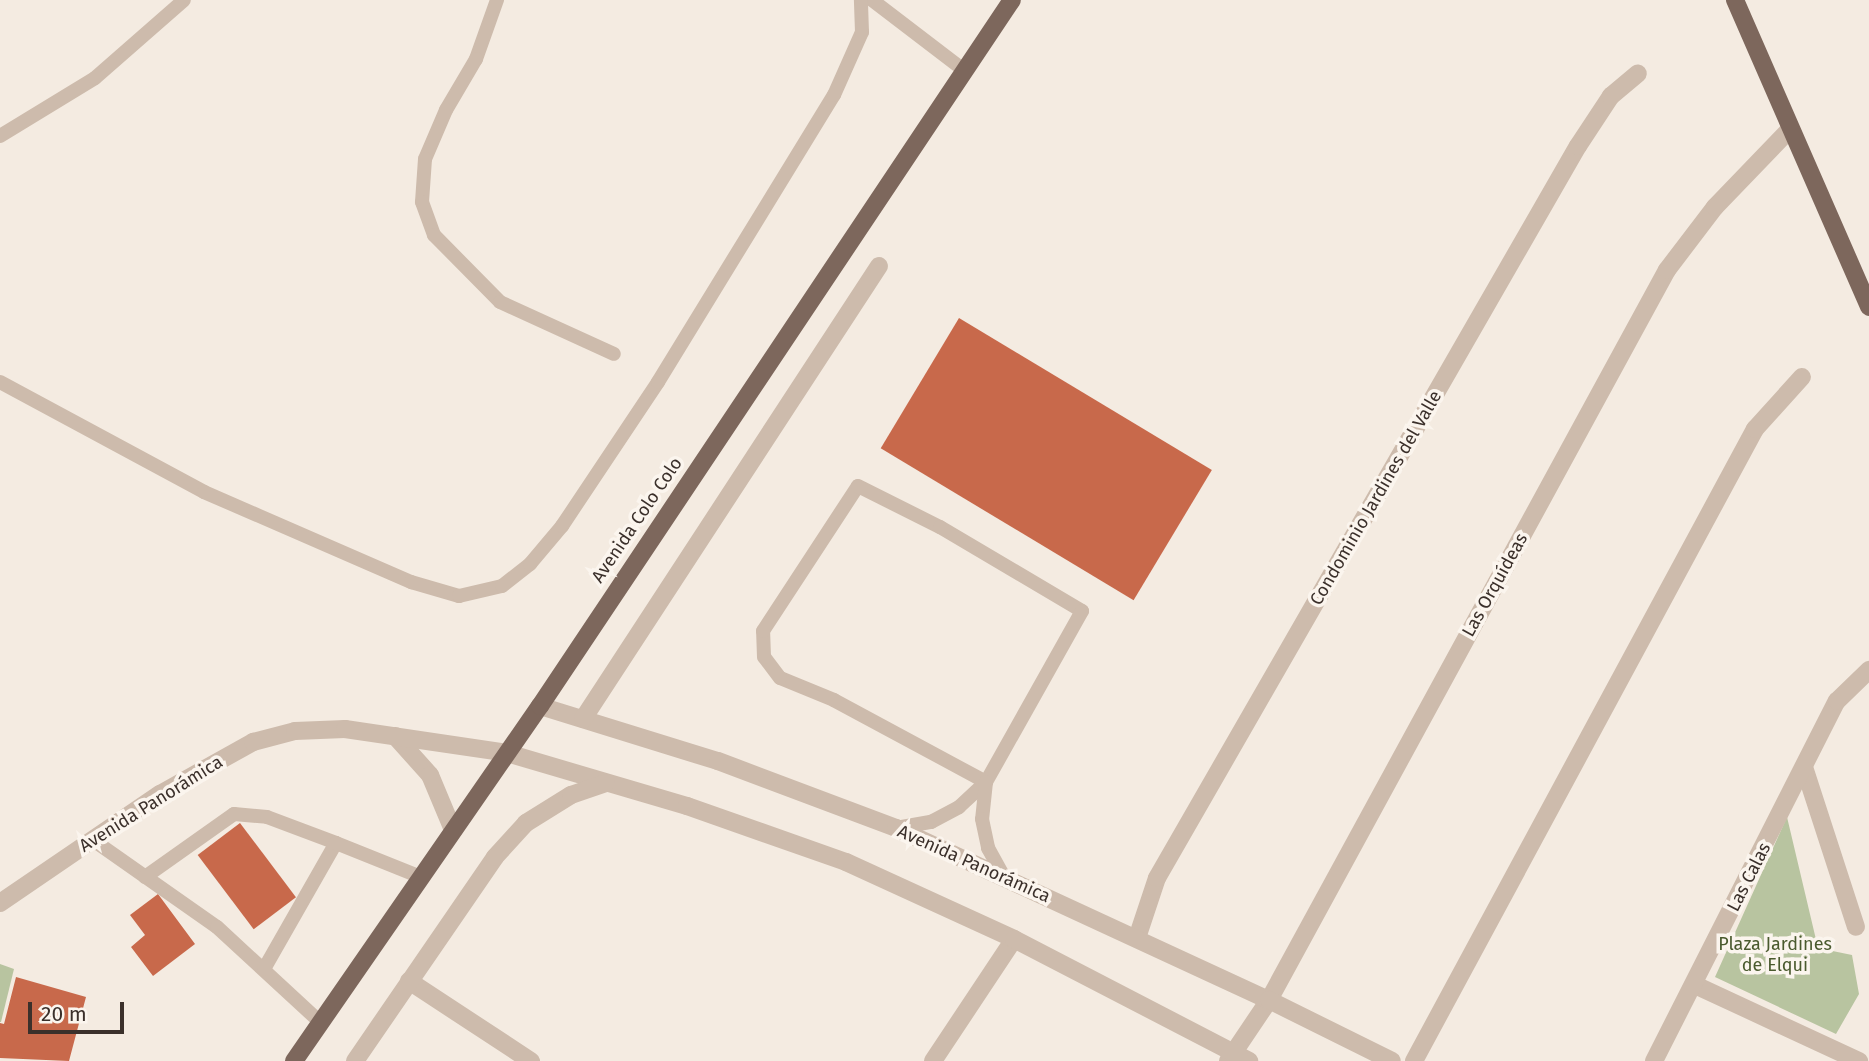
<!DOCTYPE html>
<html>
<head>
<meta charset="utf-8">
<style>
  body { margin:0 }
  #map { position:relative; width:1869px; height:1061px; overflow:hidden; background:#f4ebe1; font-family:"Fira Sans",sans-serif }
  div>[style] { position:absolute }
  [style*='--x'] { left:calc(var(--x)*1px); top:calc(var(--y)*1px); width:calc(var(--w)*1px); rotate:calc(var(--a)*1deg) }
  .green>* { inset:0; background:#b8c4a0 }
  .building>* { inset:0; background:#c8694b; transform-origin:0 0 }
  .service>* { height:14px; margin:-7px; padding:0 7px; transform-origin:7px; border-radius:7px; background:#cdbbac }
  .minor>* { height:18px; margin:-9px; padding:0 9px; transform-origin:9px; border-radius:9px; background:#cdbbac }
  .tertiary>* { height:18px; margin:-9px; padding:0 9px; transform-origin:9px; border-radius:9px; background:#cdbbac }
  .primary>* { height:18px; margin:-9px; padding:0 9px; transform-origin:9px; border-radius:9px; background:#7d675c }
  span { translate:-50% -50%; white-space:nowrap; text-align:center; line-height:1.15; -webkit-text-stroke:7px #fbf5ee; paint-order:stroke }
  .street-label { font-size:18px; color:#3b302b }
  .park-label { font-size:18px; color:#4a5a2e }
  .scale { position:absolute; left:28px; top:1002px; width:96px; height:32px; box-sizing:border-box; border:4px solid #3b302b; border-top:0; padding-left:9px; font-size:21px; line-height:24px; white-space:nowrap; color:#3b302b; -webkit-text-stroke:5px #fbf5ee; paint-order:stroke }
</style>
</head>
<body>
<div id="map">
  <div class="green">
    <i style="clip-path:polygon(1787px 817px,1818px 948px,1852px 955px,1859px 994px,1836px 1034px,1715px 977px)"></i>
    <i style="clip-path:polygon(0 964px,14px 969px,1px 1022px,0 1022px)"></i>
  </div>
  <div class="building">
    <i style="left:959px;top:318px;width:295px;height:152px;rotate:31deg"></i>
    <i style="left:240px;top:823px;width:93px;height:53px;rotate:53deg"></i>
    <i style="clip-path:polygon(158px 894px,195px 944px,153px 976px,131px 947px,145px 935px,130px 915px)"></i>
    <i style="clip-path:polygon(16px 977px,86px 997px,69px 1061px,0 1058px,0 1023px,4px 1024px)"></i>
  </div>
  <div class="service">
    <i style="--x:497;--y:0;--w:63;--a:109.6"></i>
    <i style="--x:476;--y:59;--w:59;--a:120.5"></i>
    <i style="--x:446;--y:110;--w:53;--a:113.2"></i>
    <i style="--x:425;--y:159;--w:43;--a:94"></i>
    <i style="--x:422;--y:202;--w:35;--a:70"></i>
    <i style="--x:434;--y:235;--w:94;--a:45.4"></i>
    <i style="--x:500;--y:302;--w:125;--a:24.5"></i>
    <i style="--x:872;--y:0;--w:117;--a:37.4"></i>
    <i style="--x:0;--y:136;--w:111;--a:-31.4"></i>
    <i style="--x:95;--y:78;--w:118;--a:-41.2"></i>
    <i style="--x:0;--y:382;--w:232;--a:28.3"></i>
    <i style="--x:204;--y:492;--w:226;--a:23.5"></i>
    <i style="--x:411;--y:582;--w:50;--a:16.3"></i>
    <i style="--x:459;--y:596;--w:44;--a:-13.1"></i>
    <i style="--x:502;--y:586;--w:36;--a:-38"></i>
    <i style="--x:530;--y:564;--w:50;--a:-49.9"></i>
    <i style="--x:562;--y:526;--w:173;--a:-56.3"></i>
    <i style="--x:658;--y:382;--w:337;--a:-58.5"></i>
    <i style="--x:834;--y:95;--w:69;--a:-66"></i>
    <i style="--x:862;--y:32;--w:32;--a:-92"></i>
    <i style="--x:896;--y:828;--w:36;--a:-10"></i>
    <i style="--x:931;--y:822;--w:32;--a:-28"></i>
    <i style="--x:959;--y:807;--w:37;--a:-43"></i>
    <i style="--x:986;--y:782;--w:173;--a:-151.7"></i>
    <i style="--x:834;--y:700;--w:58;--a:-157.8"></i>
    <i style="--x:780;--y:678;--w:26;--a:-127"></i>
    <i style="--x:764;--y:657;--w:26;--a:-92"></i>
    <i style="--x:763;--y:631;--w:173;--a:-56.8"></i>
    <i style="--x:858;--y:486;--w:92;--a:26.6"></i>
    <i style="--x:940;--y:527;--w:165;--a:30.6"></i>
    <i style="--x:1082;--y:611;--w:196;--a:119.3"></i>
    <i style="--x:986;--y:782;--w:37;--a:96"></i>
    <i style="--x:982;--y:819;--w:30;--a:78"></i>
    <i style="--x:988;--y:848;--w:33;--a:61"></i>
    <i style="--x:93;--y:840;--w:151;--a:35.1"></i>
    <i style="--x:217;--y:927;--w:140;--a:42.7"></i>
    <i style="--x:145;--y:877;--w:109;--a:-35.3"></i>
    <i style="--x:234;--y:814;--w:33;--a:5"></i>
    <i style="--x:267;--y:817;--w:74;--a:20.6"></i>
    <i style="--x:264;--y:969;--w:145;--a:-60.3"></i>
    <i style="--x:336;--y:843;--w:92;--a:21.8"></i>
  </div>
  <div class="minor">
    <i style="--x:395;--y:736;--w:52;--a:48.1"></i>
    <i style="--x:430;--y:775;--w:60;--a:67.3"></i>
    <i style="--x:1804;--y:767;--w:168;--a:72"></i>
    <i style="--x:0;--y:903;--w:194;--a:-34.3"></i>
    <i style="--x:160;--y:794;--w:107;--a:-29.2"></i>
    <i style="--x:253;--y:742;--w:43;--a:-14.7"></i>
    <i style="--x:295;--y:731;--w:50;--a:-2.3"></i>
    <i style="--x:345;--y:729;--w:164;--a:8.4"></i>
    <i style="--x:1137;--y:938;--w:63;--a:-71.6"></i>
    <i style="--x:1157;--y:878;--w:844;--a:-60.1"></i>
    <i style="--x:1578;--y:146;--w:60;--a:-56.6"></i>
    <i style="--x:1611;--y:96;--w:35;--a:-40"></i>
    <i style="--x:409;--y:981;--w:146;--a:33.3"></i>
    <i style="--x:1695;--y:985;--w:181;--a:24.9"></i>
    <i style="--x:933;--y:1061;--w:146;--a:-56.4"></i>
    <i style="--x:1228;--y:1061;--w:73;--a:-56.1"></i>
    <i style="--x:1269;--y:1000;--w:831;--a:-61.4"></i>
    <i style="--x:1667;--y:270;--w:79;--a:-52.7"></i>
    <i style="--x:1715;--y:207;--w:108;--a:-46.1"></i>
    <i style="--x:1414;--y:1061;--w:718;--a:-61.65"></i>
    <i style="--x:1755;--y:429;--w:70;--a:-47.9"></i>
    <i style="--x:1654;--y:1061;--w:404;--a:-63.1"></i>
    <i style="--x:1837;--y:701;--w:45;--a:-44.1"></i>
  </div>
  <div class="tertiary">
    <i style="--x:540;--y:706;--w:186;--a:17.2"></i>
    <i style="--x:718;--y:761;--w:190;--a:20.6"></i>
    <i style="--x:896;--y:828;--w:411;--a:24.8"></i>
    <i style="--x:1269;--y:1000;--w:137;--a:26.4"></i>
    <i style="--x:583;--y:719;--w:541;--a:-56.84"></i>
    <i style="--x:507;--y:753;--w:188;--a:16.4"></i>
    <i style="--x:687;--y:806;--w:169;--a:19.4"></i>
    <i style="--x:846;--y:862;--w:185;--a:24.6"></i>
    <i style="--x:1014;--y:939;--w:265;--a:27.4"></i>
    <i style="--x:355;--y:1061;--w:247;--a:-55.5"></i>
    <i style="--x:495;--y:857;--w:46;--a:-47.6"></i>
    <i style="--x:526;--y:823;--w:53;--a:-31.9"></i>
    <i style="--x:571;--y:795;--w:37;--a:-19"></i>
  </div>
  <div class="primary">
    <i style="--x:1735;--y:0;--w:335;--a:66.4"></i>
    <i style="--x:294;--y:1061;--w:432;--a:-55.3"></i>
    <i style="--x:540;--y:706;--w:849;--a:-56.24"></i>
  </div>
  <div class="street-label">
    <span style="left:1376px;top:498px;rotate:-60deg">Condominio Jardines del Valle</span>
    <span style="left:637px;top:520px;rotate:-56deg">Avenida Colo Colo</span>
    <span style="left:1495px;top:585px;rotate:-61deg">Las Orquídeas</span>
    <span style="left:151px;top:804px;rotate:-32deg">Avenida Panorámica</span>
    <span style="left:974px;top:864px;rotate:24deg">Avenida Panorámica</span>
    <span style="left:1749px;top:877px;rotate:-63deg">Las Calas</span>
  </div>
  <div class="park-label">
    <span style="left:1775px;top:955px">Plaza Jardines<br>de Elqui</span>
  </div>
  <div class="scale">20 m</div>
</div>
</body>
</html>
